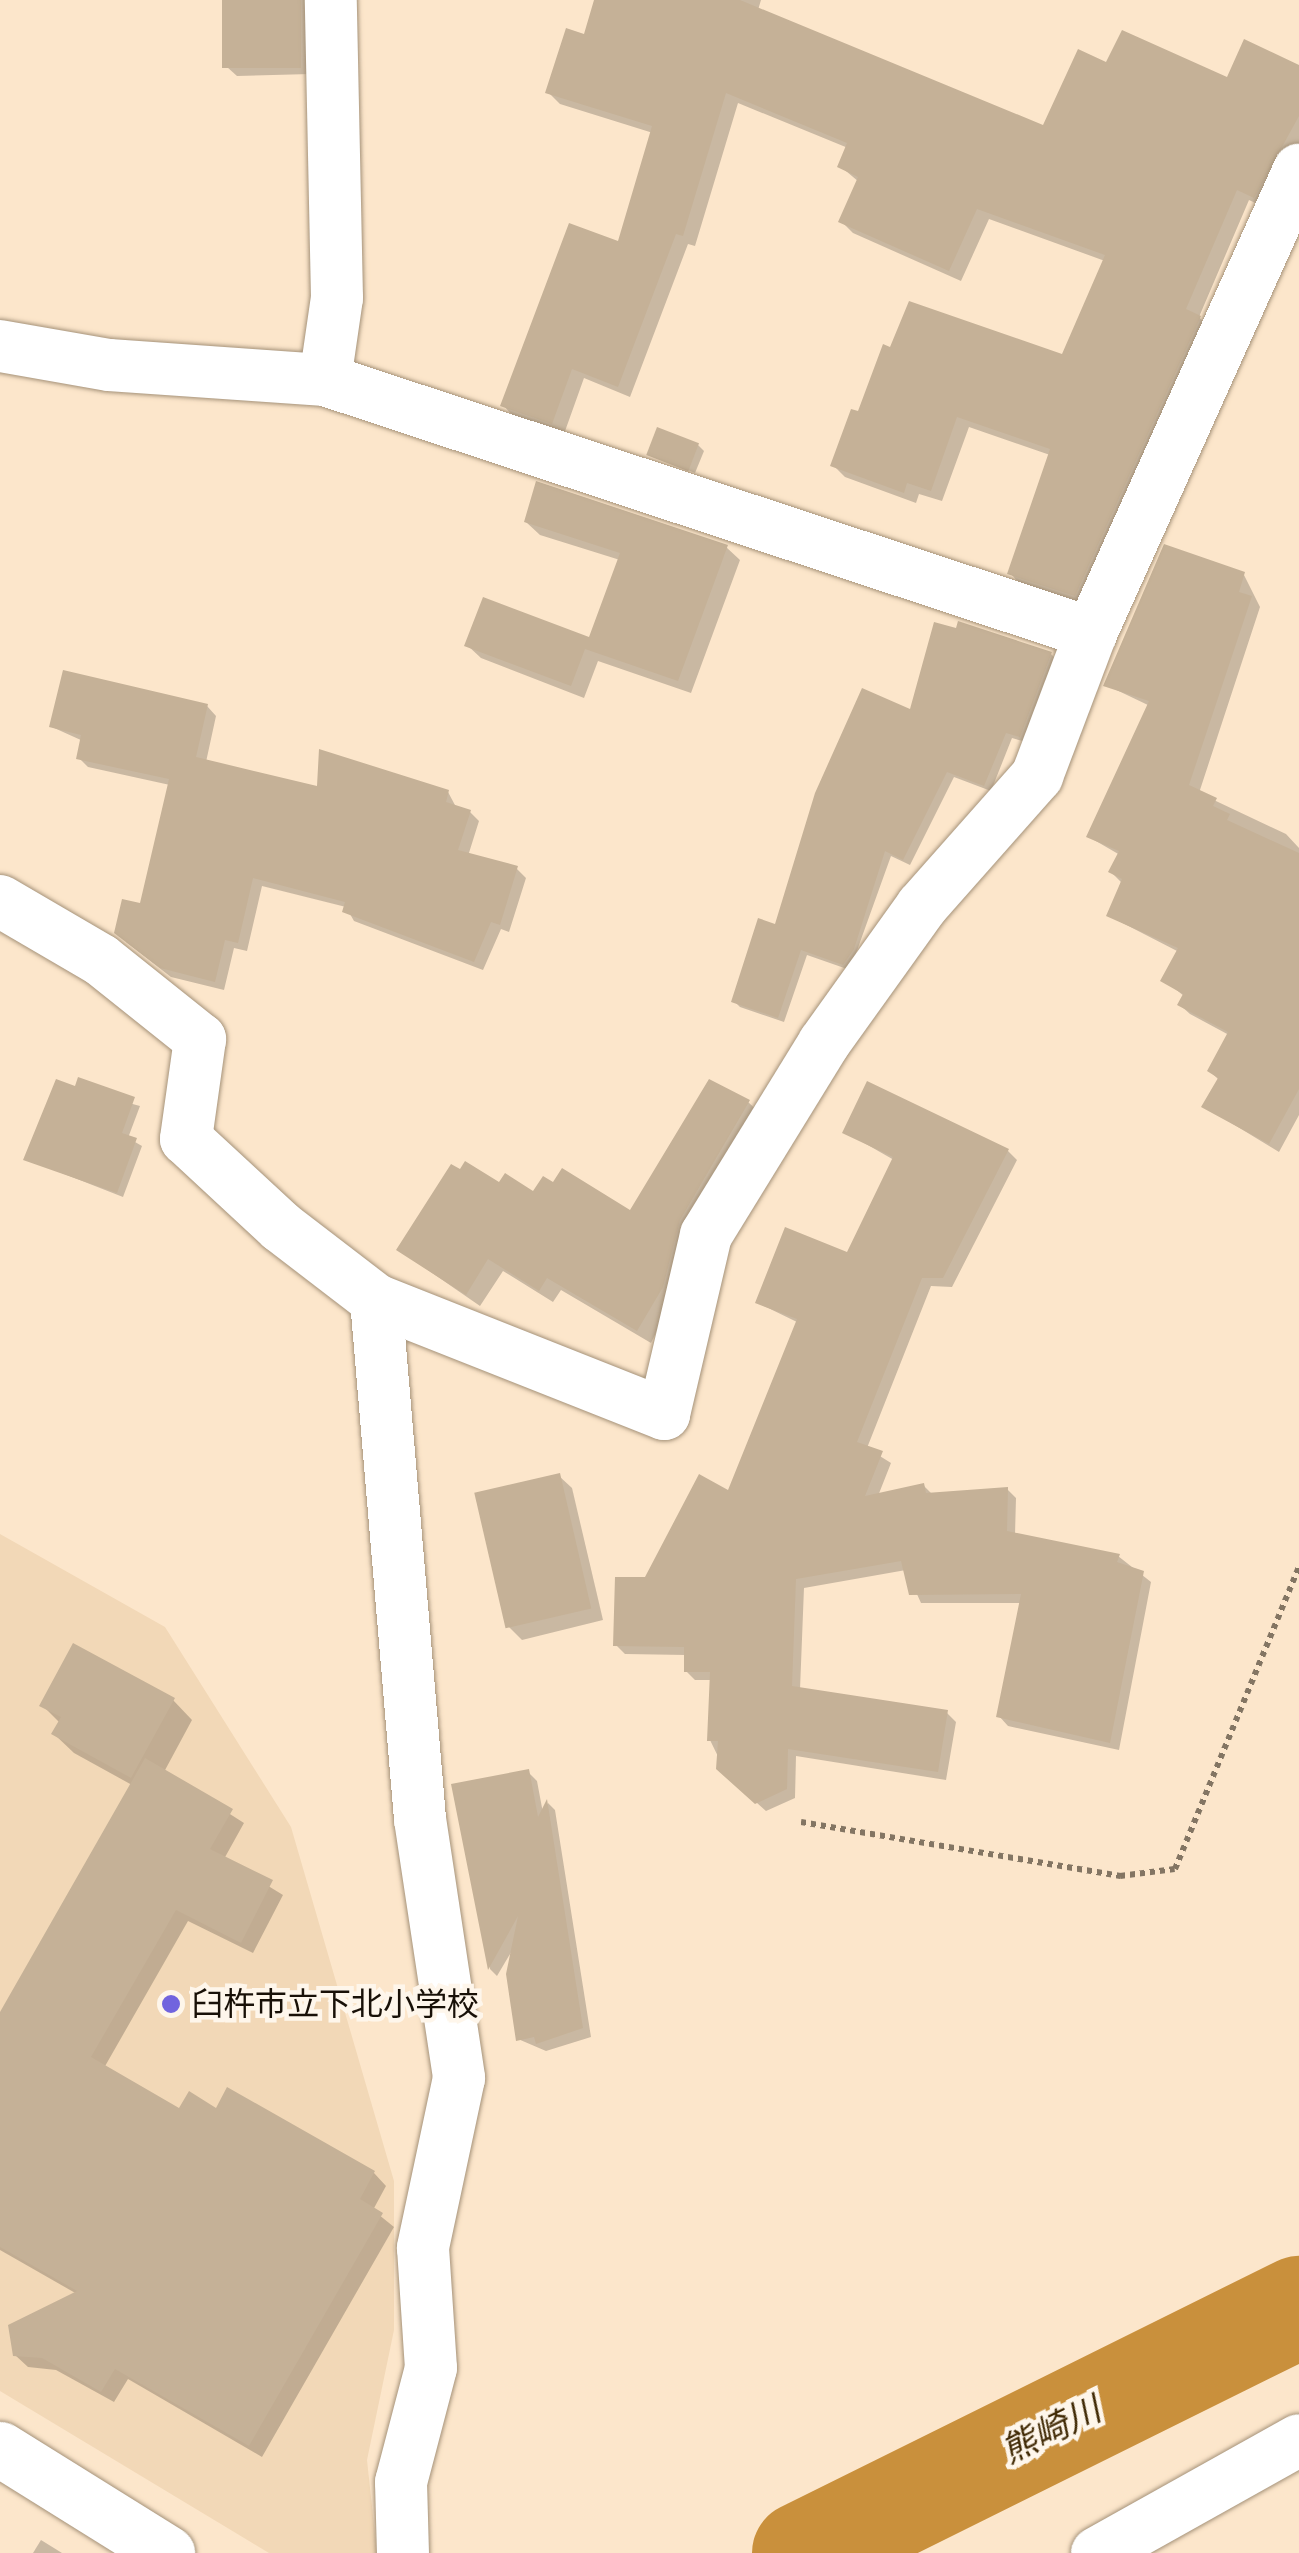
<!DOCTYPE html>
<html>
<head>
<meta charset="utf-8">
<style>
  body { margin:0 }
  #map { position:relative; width:1299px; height:2553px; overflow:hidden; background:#fce6cb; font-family:"DM Sans","Noto Sans JP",sans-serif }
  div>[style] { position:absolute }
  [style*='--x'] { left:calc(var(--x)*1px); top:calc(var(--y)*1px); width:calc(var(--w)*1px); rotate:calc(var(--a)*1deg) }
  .built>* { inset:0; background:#f2d8b7 }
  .shadow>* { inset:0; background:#0003 }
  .river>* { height:102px; margin:-51px; padding:0 51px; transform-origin:51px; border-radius:51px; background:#c9903c }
  .building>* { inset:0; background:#c5b197; transform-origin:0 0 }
  .path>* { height:6px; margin-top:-3px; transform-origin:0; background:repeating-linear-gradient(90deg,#837563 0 5px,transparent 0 10px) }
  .roads { filter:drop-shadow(0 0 2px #a59279) drop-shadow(0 0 2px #a59279) }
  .street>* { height:52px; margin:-26px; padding:0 26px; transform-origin:26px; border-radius:26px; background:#fff }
  .secondary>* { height:55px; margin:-27.5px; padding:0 27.5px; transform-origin:27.5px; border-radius:27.5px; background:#fff }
  .dots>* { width:28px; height:28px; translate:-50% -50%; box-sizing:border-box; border:5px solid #fef6eb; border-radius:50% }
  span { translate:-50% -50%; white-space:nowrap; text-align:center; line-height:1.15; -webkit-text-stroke:9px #fef6eb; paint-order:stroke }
  .poi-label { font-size:32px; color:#181007 }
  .left { translate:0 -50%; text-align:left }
  .water-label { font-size:35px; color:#402904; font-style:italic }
</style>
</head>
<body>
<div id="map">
  <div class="built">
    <i style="clip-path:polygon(0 1534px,165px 1627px,291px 1827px,394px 2181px,394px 2330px,367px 2460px,377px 2553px,269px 2553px,0 2391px)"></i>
  </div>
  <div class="shadow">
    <i style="clip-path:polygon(225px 0,312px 0,311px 74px,237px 76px,227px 67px)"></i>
    <i style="clip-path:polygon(597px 0,761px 0,758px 10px,1044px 128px,1107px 65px,1228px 80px,1299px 72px,1299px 150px,1266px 208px,1249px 200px,1199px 317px,1211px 330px,1087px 606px,1021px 585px,1010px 573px,1050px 455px,969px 427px,942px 501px,919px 494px,916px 503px,845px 477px,833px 465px,860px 414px,1064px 358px,1105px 261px,989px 219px,961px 281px,853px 233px,841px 221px,859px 182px,840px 166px,848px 148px,738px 103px,695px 246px,688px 244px,630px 397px,584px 378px,564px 434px,514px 417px,503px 405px,619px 245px,653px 133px,560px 104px,548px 92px,585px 37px)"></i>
    <i style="clip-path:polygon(698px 445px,704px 451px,695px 473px,649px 454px)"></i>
    <i style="clip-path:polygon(526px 522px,726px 547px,740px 560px,691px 693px,598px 661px,584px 698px,481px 658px,467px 645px,590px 640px,620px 560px,540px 535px)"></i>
    <i style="clip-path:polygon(1244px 575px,1260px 607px,1199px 793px,1286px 834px,1299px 848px,1299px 1115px,1279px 1152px,1205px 1107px,1219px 1080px,1210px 1071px,1229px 1035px,1190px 1014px,1180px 1005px,1184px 996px,1164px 980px,1179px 952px,1109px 916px,1121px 882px,1111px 872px,1120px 855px,1089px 837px,1150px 706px,1106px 685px)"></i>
    <i style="clip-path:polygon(1051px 654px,1057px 660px,1026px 742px,1012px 738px,991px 791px,954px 777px,910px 865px,891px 856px,850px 970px,807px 955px,784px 1022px,740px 1007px,734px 1001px,776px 927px,912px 713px)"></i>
    <i style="clip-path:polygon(207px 706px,216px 716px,206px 762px,319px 789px,448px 792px,456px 807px,470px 812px,479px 821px,468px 856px,517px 869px,526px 878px,509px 932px,501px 929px,483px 970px,354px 921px,346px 907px,262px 886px,247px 951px,234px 948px,224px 990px,171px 977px,126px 942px,142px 906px,170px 785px,88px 767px,79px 758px,83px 741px,52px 727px)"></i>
    <i style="clip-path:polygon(77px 1089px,140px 1106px,128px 1138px,142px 1146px,123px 1197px,26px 1159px)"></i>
    <i style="clip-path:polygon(748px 1102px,762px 1115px,651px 1343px,561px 1290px,553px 1302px,503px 1271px,480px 1306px,399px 1250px,499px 1185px,631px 1214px)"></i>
    <i style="clip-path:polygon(845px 1132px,1008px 1151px,1017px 1160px,952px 1287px,931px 1286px,867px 1448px,891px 1463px,878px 1496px,924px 1486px,933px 1495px,1007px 1489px,1016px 1498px,1015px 1535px,1118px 1556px,1151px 1582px,1119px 1750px,1008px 1726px,999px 1716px,1022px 1603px,921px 1603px,906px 1570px,804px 1588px,800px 1690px,947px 1713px,956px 1722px,946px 1780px,796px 1756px,795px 1798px,766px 1811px,728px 1777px,710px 1740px,712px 1680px,695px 1680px,686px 1671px,686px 1655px,625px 1654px,616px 1645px,646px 1580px,729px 1493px,799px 1323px,758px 1303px,848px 1255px,894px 1160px)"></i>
    <i style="clip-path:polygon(559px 1476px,572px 1488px,603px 1620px,522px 1640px,509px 1627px)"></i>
    <i style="clip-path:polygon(173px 1700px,192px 1720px,164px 1772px,244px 1823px,224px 1859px,283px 1895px,253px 1953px,188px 1921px,104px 2068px,180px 2111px,217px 2111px,374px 2173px,386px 2186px,373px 2210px,394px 2227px,262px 2457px,128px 2379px,114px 2402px,56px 2370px,28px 2367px,15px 2355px,77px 2294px,0 2250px,0 2017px,132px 1785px,74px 1753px,54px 1734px,60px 1723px,42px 1705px)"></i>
    <i style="clip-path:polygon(528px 1772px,537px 1781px,543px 1813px,548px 1803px,555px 1810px,591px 2037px,546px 2051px,518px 2039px,513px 1949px,497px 1976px,490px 1969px,454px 1786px)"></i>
    <i style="clip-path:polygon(41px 2540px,62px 2553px,33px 2553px)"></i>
  </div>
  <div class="river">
    <i style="--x:803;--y:2553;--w:554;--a:-26.38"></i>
  </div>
  <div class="building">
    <i style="left:222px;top:0;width:79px;height:68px"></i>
    <i style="clip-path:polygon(594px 0,740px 0,1043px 125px,1078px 49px,1106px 62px,1122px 30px,1227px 77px,1244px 39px,1299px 65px,1299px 116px,1254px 198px,1237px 190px,1186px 309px,1201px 316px,1075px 596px,1007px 574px,1050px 449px,957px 417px,931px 491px,907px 483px,904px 493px,830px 466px,851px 409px,858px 411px,883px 344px,890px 347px,909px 301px,1062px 354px,1105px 255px,977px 209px,949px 271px,838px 222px,858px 177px,837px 167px,847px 143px,726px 93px,683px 236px,676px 234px,618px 387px,572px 369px,552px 424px,500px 406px,569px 223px,618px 241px,652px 126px,545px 93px,566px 28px,584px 34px)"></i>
    <i style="left:657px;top:427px;width:45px;height:30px;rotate:21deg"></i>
    <i style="clip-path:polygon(536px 481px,728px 545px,678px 681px,585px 649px,571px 686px,464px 646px,483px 597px,589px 637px,620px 553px,524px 522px)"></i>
    <i style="clip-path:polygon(1164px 544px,1245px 572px,1239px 592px,1252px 596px,1189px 785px,1217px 798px,1213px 806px,1230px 814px,1227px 820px,1299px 853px,1299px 1089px,1269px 1144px,1201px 1107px,1218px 1078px,1207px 1071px,1228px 1032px,1177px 1005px,1183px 994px,1160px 981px,1178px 948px,1106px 916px,1122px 879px,1108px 872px,1119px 851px,1086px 837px,1149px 701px,1103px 686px)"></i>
    <i style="clip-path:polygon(958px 621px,1052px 652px,1020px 737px,1006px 733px,984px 786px,947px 772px,903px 860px,885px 851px,854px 949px,843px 965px,801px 950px,778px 1018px,731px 1002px,758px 918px,775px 924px,815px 793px,862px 688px,910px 709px,934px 622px,956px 628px)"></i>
    <i style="clip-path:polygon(63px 670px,208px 704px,196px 757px,317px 786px,319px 749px,449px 790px,446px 802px,471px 810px,458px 850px,518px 866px,500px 925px,491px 922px,474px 962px,342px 912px,345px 902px,253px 878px,238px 943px,225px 940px,215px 982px,160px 968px,114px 933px,122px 899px,140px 903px,169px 779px,76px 759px,81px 735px,49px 727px)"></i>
    <i style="clip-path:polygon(78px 1077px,135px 1097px,122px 1133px,137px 1138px,117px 1193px,23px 1160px,56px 1079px,75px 1086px)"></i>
    <i style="clip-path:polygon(709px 1079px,750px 1100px,680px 1220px,663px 1287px,637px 1331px,547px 1278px,539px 1291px,488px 1259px,466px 1295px,396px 1250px,451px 1164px,460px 1169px,465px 1161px,499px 1182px,505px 1173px,533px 1191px,543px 1176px,553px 1182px,562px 1168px,630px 1210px)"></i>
    <i style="clip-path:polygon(867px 1081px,1009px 1149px,943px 1278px,922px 1278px,857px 1442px,883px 1451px,865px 1496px,924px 1483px,926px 1493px,1008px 1487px,1007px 1531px,1120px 1554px,1117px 1562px,1144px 1571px,1110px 1743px,996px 1717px,1021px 1594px,909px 1595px,901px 1561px,796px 1579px,792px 1686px,948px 1710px,938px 1772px,788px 1749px,787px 1789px,755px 1804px,716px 1769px,718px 1741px,707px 1741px,710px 1672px,684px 1672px,684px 1647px,613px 1646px,615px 1577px,645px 1577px,699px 1474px,728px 1490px,797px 1319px,755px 1303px,785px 1227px,847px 1252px,893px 1157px,842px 1133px)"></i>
    <i style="left:560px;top:1473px;width:139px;height:88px;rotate:77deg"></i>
    <i style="clip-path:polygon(73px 1643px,175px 1698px,131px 1778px,51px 1734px,61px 1717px,39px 1706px)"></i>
    <i style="clip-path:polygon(145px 1758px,233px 1809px,210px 1849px,273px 1880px,241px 1943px,176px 1910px,91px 2057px,179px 2108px,189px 2091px,216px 2108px,227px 2087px,375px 2171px,360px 2199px,383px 2213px,249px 2446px,115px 2369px,101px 2392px,42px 2358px,13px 2356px,8px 2325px,77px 2291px,0 2247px,0 2012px)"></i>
    <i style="clip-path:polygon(529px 1769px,538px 1817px,547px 1799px,583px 2028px,536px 2044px,534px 2037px,516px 2041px,506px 1974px,518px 1916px,488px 1970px,451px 1784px)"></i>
  </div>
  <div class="path">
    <i style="--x:801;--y:1822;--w:324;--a:9.6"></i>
    <i style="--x:1120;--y:1876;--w:55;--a:-7.3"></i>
    <i style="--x:1175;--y:1869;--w:326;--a:-67.7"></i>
  </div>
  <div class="roads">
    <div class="street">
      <i style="--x:0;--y:346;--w:111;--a:9.9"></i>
      <i style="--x:109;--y:365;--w:217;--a:4"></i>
      <i style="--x:325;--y:380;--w:807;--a:18.28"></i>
      <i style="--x:325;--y:380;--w:83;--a:-81.7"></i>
      <i style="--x:337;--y:298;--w:298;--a:-91.2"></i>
      <i style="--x:0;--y:901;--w:117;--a:30.3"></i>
      <i style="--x:101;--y:960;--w:127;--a:38.6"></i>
      <i style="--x:200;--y:1039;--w:101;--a:98"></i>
      <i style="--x:186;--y:1139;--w:129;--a:42.8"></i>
      <i style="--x:281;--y:1227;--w:120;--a:37.5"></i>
      <i style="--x:376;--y:1300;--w:310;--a:21.6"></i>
      <i style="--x:664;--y:1414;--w:184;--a:-76.8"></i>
      <i style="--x:706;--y:1235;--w:225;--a:-58.4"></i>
      <i style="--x:824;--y:1043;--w:168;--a:-54.4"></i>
      <i style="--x:922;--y:906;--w:174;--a:-48.5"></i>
      <i style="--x:1037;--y:776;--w:153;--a:-69.3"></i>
      <i style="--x:1091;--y:633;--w:508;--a:-65.81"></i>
      <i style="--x:376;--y:1300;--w:521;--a:85.15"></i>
      <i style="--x:420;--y:1819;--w:262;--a:81.4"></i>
      <i style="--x:459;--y:2078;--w:174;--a:102"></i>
      <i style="--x:423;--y:2248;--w:120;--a:86.2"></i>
      <i style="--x:431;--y:2368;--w:118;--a:104.7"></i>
      <i style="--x:401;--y:2482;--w:71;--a:88.4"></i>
      <i style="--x:1097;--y:2553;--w:231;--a:-29.2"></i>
    </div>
    <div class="secondary">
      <i style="--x:0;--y:2449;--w:197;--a:31.9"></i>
    </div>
  </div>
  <div class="dots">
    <i style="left:171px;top:2004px;background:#7164de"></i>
  </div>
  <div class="poi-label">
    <span class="left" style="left:191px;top:2004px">臼杵市立下北小学校</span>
  </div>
  <div class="water-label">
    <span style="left:1051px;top:2430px;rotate:-26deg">熊崎川</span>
  </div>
</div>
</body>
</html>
